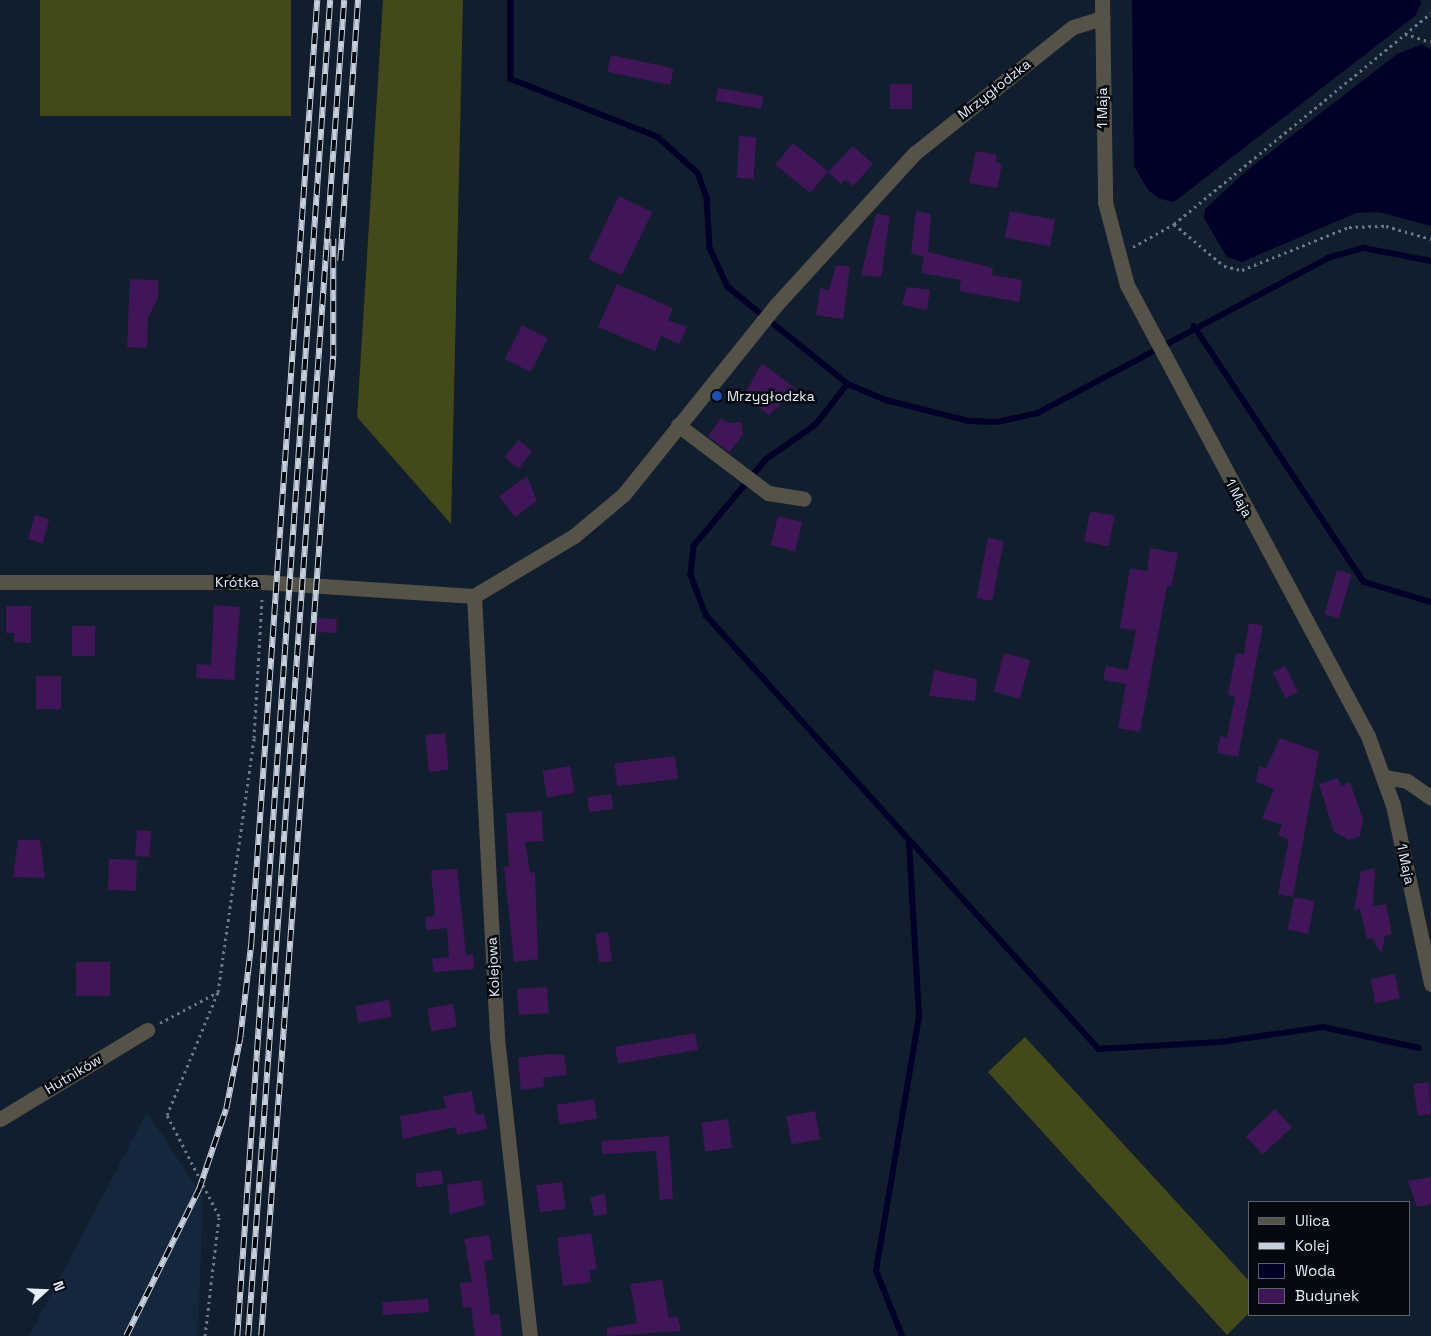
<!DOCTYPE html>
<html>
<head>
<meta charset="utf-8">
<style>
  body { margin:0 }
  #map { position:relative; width:1431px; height:1336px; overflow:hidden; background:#111e2e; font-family:"Space Grotesk",sans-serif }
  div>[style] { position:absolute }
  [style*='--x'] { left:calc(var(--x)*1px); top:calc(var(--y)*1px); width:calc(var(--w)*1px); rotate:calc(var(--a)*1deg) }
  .built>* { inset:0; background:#15273c }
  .forest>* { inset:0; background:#434919; transform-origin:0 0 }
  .water>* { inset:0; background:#000029 }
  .stream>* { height:5.5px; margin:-2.75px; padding:0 2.75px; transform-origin:2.75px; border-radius:2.75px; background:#000029 }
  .building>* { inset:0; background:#401659; transform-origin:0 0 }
  .path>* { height:3px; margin-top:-1.5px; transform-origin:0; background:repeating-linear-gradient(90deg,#6e7987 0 2.5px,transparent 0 6.5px) }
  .minor>* { height:15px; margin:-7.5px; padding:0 7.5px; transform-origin:7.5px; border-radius:7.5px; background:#555348 }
  .rail>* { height:5.5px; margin-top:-2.75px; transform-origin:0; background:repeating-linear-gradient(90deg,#04080f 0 11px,#c6d0dc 0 22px); box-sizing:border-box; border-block:1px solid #c6d0dc }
  .dots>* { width:14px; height:14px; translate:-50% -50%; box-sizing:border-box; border:2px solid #04080f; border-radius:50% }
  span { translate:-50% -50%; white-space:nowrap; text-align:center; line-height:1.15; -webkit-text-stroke:5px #04080f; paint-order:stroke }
  .street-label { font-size:14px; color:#e3ecf8 }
  .poi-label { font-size:14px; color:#e3ecf8 }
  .left { translate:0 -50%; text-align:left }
  .legend { position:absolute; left:1248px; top:1201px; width:162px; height:115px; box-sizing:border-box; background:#04080f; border:1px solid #5d636c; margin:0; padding:6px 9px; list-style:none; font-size:15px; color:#e3ecf8 }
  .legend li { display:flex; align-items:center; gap:10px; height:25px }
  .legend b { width:25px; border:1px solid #5d636c }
  .north { position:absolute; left:20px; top:1266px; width:50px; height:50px; -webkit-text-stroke:4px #04080f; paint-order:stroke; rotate:70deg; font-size:14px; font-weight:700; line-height:20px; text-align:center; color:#e3ecf8 }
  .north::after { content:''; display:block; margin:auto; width:18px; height:22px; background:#e3ecf8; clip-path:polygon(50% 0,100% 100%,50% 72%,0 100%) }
</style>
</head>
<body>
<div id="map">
  <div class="built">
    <i style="clip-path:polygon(147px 1112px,203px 1197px,198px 1336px,29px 1336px)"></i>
  </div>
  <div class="forest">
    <i style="left:40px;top:0;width:251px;height:116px"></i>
    <i style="clip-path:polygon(383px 0,463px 0,451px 524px,357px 417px)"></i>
    <i style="clip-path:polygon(1025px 1037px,1250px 1282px,1250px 1312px,1227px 1335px,988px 1072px)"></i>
  </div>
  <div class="water">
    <i style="clip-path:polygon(1132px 0,1420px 0,1421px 4px,1415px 16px,1174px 202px,1160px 199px,1148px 190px,1134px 166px)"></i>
    <i style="clip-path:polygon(1422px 44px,1431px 50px,1431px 226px,1379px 212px,1356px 213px,1242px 262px,1227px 257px,1204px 218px,1205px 209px,1245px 172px,1397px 54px)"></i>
  </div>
  <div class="stream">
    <i style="--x:511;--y:0;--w:79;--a:90"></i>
    <i style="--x:511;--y:79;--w:158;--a:21.5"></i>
    <i style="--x:658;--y:137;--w:54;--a:42"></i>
    <i style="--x:698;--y:173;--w:27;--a:70"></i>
    <i style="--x:707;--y:198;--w:50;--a:86.6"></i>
    <i style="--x:710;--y:248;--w:43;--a:65.2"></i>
    <i style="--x:728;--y:287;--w:154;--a:38.9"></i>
    <i style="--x:848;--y:384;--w:41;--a:22.8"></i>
    <i style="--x:886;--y:400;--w:86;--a:14.2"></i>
    <i style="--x:969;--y:421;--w:28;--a:2"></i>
    <i style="--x:997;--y:422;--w:42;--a:-12.4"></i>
    <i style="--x:1038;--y:413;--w:329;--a:-28.1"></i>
    <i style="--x:1328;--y:258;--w:37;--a:-16"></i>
    <i style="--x:1364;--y:248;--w:68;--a:11"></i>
    <i style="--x:1194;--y:326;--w:307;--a:56.4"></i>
    <i style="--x:1364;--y:582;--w:70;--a:16.6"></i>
    <i style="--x:848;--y:384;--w:52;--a:128"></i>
    <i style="--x:816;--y:425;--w:61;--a:145"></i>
    <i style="--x:766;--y:460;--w:112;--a:129.9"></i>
    <i style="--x:694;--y:546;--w:29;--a:96"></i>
    <i style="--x:691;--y:575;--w:43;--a:69.4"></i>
    <i style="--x:706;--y:615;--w:585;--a:47.84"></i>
    <i style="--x:1099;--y:1049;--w:121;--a:-3.3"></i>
    <i style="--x:1220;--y:1042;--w:104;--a:-8.3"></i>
    <i style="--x:1323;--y:1027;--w:98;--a:12.3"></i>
    <i style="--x:902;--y:1336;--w:70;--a:-111.8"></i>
    <i style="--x:876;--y:1271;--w:259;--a:-80.4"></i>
    <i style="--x:919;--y:1016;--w:173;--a:-93.3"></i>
  </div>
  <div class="building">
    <i style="left:611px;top:55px;width:64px;height:17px;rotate:12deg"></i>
    <i style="left:890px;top:84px;width:22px;height:25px"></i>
    <i style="left:718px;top:88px;width:46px;height:13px;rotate:10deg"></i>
    <i style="left:739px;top:136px;width:17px;height:42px;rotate:3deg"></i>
    <i style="left:793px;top:143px;width:45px;height:28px;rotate:39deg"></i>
    <i style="clip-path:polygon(853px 146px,873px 164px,853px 186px,845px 179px,841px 184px,828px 172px)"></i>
    <i style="clip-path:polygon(976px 151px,997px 155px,995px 162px,1002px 164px,997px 188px,969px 183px)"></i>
    <i style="left:619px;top:196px;width:37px;height:70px;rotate:26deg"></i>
    <i style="clip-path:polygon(916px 211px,931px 214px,928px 252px,993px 268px,992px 275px,1022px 280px,1019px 302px,959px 291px,961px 280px,921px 273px,924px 257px,911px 253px)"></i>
    <i style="left:1010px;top:211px;width:46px;height:27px;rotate:11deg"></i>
    <i style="clip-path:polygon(876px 214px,890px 216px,881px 277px,861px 275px)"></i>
    <i style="clip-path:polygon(836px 265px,850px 267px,843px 319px,816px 315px,820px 288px,829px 290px)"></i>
    <i style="clip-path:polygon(130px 279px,158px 280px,158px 298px,148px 317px,147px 348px,127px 347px)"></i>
    <i style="clip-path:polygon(617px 284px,673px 308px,668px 320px,687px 327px,679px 344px,661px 336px,655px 351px,598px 327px)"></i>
    <i style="clip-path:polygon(907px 287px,930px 290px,927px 310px,902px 305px)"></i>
    <i style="left:522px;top:325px;width:29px;height:38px;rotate:27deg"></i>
    <i style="clip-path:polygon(762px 363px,796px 389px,769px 415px,744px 395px)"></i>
    <i style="clip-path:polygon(721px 418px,728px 423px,741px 422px,743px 435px,729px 452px,708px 436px)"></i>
    <i style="left:518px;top:440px;width:18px;height:22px;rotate:38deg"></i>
    <i style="clip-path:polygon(527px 476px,537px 501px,515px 517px,499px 496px)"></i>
    <i style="left:1090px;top:511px;width:25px;height:31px;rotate:11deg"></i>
    <i style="left:35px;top:515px;width:15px;height:25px;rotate:16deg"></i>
    <i style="left:778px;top:516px;width:25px;height:30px;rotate:14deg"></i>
    <i style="left:988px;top:538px;width:16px;height:61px;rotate:11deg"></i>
    <i style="clip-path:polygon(1150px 548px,1178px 553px,1171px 587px,1167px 586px,1140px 732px,1118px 728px,1126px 684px,1103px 680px,1106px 666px,1128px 670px,1136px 630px,1120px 628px,1130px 568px,1147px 571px)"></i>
    <i style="left:1337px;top:570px;width:15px;height:46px;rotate:16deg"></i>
    <i style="clip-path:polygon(214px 605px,240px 607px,234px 680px,196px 678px,197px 664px,211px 665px)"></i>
    <i style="clip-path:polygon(6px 606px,31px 606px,31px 643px,14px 642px,14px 633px,6px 633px)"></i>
    <i style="left:317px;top:618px;width:20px;height:14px;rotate:3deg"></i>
    <i style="clip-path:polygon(1249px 623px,1263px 626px,1238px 757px,1217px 753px,1220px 736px,1227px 738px,1235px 696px,1228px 695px,1236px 653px,1244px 654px)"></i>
    <i style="left:72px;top:626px;width:23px;height:30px"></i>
    <i style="left:1004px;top:653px;width:27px;height:40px;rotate:15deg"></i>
    <i style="left:1285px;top:666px;width:29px;height:14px;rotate:63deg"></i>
    <i style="clip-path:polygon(934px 670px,977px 679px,975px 701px,929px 696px)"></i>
    <i style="left:36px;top:676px;width:25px;height:33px"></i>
    <i style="left:445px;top:733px;width:37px;height:20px;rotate:84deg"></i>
    <i style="clip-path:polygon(1280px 738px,1319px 752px,1293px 897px,1278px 894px,1289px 839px,1278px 836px,1282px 825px,1262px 818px,1274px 789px,1256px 782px,1259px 766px,1266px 768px)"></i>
    <i style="left:675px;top:756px;width:23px;height:61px;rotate:83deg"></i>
    <i style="left:570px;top:766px;width:27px;height:28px;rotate:80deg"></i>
    <i style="clip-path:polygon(1338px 778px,1341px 786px,1350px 782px,1363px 820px,1360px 836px,1349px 840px,1334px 832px,1319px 784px)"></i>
    <i style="left:611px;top:794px;width:15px;height:24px;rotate:82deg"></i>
    <i style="clip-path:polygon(542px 811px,543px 841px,525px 842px,530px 873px,535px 872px,538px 959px,514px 962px,504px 867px,509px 867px,506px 813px)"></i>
    <i style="left:137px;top:830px;width:14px;height:26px;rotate:4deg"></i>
    <i style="clip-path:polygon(18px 840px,40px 840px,45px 878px,13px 877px)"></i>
    <i style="left:109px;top:859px;width:28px;height:31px;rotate:2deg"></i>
    <i style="clip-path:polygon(1375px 868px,1373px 906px,1386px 904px,1392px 934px,1385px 936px,1381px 953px,1372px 938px,1367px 939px,1360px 909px,1354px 910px,1361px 871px)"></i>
    <i style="clip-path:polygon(457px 869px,466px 955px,473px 954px,474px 969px,434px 972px,432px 959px,449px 957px,447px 928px,426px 930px,425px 917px,435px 916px,431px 870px)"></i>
    <i style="left:1294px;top:897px;width:21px;height:33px;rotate:11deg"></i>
    <i style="left:608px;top:932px;width:29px;height:13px;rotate:82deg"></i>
    <i style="left:76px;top:962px;width:34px;height:34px"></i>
    <i style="left:1395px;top:974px;width:25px;height:25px;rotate:79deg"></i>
    <i style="left:547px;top:987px;width:26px;height:30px;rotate:86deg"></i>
    <i style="left:389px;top:1000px;width:17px;height:34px;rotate:80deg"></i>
    <i style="left:453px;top:1004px;width:23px;height:26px;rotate:80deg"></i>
    <i style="left:695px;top:1033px;width:17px;height:81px;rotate:80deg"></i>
    <i style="clip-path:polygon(549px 1054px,564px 1055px,567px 1075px,543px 1078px,544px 1087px,521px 1090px,518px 1058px)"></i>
    <i style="clip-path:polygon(1429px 1082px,1431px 1114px,1418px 1116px,1413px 1084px)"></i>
    <i style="clip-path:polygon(472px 1091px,476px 1115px,484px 1114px,487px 1129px,457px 1135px,456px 1127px,403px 1139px,400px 1116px,446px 1108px,443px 1096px)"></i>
    <i style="left:594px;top:1099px;width:20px;height:38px;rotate:81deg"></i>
    <i style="left:1275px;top:1109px;width:25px;height:40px;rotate:47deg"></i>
    <i style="left:815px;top:1111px;width:29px;height:29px;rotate:80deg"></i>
    <i style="left:728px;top:1119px;width:29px;height:27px;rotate:82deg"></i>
    <i style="clip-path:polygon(669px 1136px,673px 1199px,660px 1200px,656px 1151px,602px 1154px,602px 1141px)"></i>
    <i style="left:441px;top:1170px;width:14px;height:26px;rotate:82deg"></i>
    <i style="clip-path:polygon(1431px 1177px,1431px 1204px,1417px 1207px,1408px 1181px)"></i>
    <i style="clip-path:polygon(481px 1180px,485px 1205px,450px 1214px,447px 1185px)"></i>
    <i style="left:562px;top:1182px;width:27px;height:26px;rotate:82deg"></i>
    <i style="clip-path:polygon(605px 1194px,607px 1214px,594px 1216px,590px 1197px)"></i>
    <i style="clip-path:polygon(591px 1233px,597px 1269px,589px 1270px,591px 1282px,563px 1286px,557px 1238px)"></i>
    <i style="clip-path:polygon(489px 1235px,493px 1260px,484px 1261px,491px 1315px,499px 1314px,502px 1336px,475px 1336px,471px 1307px,463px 1308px,460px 1283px,472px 1282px,464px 1239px)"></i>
    <i style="clip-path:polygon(662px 1280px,669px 1318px,678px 1317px,681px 1331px,607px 1336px,607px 1328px,637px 1323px,630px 1284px)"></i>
    <i style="left:428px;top:1299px;width:13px;height:46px;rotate:86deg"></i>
  </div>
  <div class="path">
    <i style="--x:1405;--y:34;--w:27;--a:17"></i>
    <i style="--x:1174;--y:224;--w:65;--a:40"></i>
    <i style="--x:1224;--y:266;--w:18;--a:13"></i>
    <i style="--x:1242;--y:270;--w:115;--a:-21.9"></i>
    <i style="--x:1349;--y:227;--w:37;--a:-2"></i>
    <i style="--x:1386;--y:226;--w:47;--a:16.1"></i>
    <i style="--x:1133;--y:247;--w:47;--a:-29.3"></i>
    <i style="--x:1174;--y:224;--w:333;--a:-39.4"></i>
    <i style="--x:160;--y:1023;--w:66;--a:-28.1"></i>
    <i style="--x:205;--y:1336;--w:121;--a:-83.3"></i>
    <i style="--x:219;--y:1216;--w:114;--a:-117.2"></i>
    <i style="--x:167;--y:1115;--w:133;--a:-67.5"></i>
    <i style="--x:218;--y:992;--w:257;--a:-81.9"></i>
    <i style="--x:254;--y:738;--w:140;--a:-86.7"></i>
  </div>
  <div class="minor">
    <i style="--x:1102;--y:0;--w:202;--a:89.1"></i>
    <i style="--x:1105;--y:202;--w:86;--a:75.2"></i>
    <i style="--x:1127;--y:285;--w:511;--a:61.88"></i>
    <i style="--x:1368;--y:736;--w:73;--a:70.1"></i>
    <i style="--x:1393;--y:805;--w:183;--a:78"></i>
    <i style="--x:678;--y:425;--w:113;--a:37.1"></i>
    <i style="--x:768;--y:493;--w:36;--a:9"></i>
    <i style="--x:0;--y:582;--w:263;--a:0"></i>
    <i style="--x:263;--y:582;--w:211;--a:3.8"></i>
    <i style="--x:474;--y:596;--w:117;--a:-31"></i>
    <i style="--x:574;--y:536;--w:65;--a:-40"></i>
    <i style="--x:624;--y:494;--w:243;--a:-51.2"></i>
    <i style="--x:776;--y:305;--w:206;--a:-47.6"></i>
    <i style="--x:915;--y:153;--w:202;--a:-38.6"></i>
    <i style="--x:1073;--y:27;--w:31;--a:-17"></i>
    <i style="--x:474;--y:596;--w:443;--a:87"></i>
    <i style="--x:497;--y:1038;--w:300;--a:83.7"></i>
    <i style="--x:1385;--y:777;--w:22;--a:10"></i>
    <i style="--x:1407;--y:781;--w:29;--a:35"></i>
    <i style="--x:0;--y:1119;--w:172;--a:-31.2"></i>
  </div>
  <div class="rail">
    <i style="--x:340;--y:261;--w:262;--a:-86.1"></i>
    <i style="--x:126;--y:1336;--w:164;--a:-63.6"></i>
    <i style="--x:199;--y:1189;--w:84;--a:-71.4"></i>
    <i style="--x:226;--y:1109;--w:72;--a:-78.8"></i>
    <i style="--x:240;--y:1038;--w:95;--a:-83.3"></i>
    <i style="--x:251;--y:944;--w:946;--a:-86"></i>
    <i style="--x:237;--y:1336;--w:1339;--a:-86.02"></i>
    <i style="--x:248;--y:1336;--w:1339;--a:-85.89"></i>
    <i style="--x:261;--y:1336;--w:983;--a:-85.8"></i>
    <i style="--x:333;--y:356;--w:117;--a:-90"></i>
  </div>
  <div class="dots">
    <i style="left:717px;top:396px;background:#1a4fb4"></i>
  </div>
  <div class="street-label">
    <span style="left:994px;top:89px;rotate:-38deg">Mrzygłodzka</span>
    <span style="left:1102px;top:108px;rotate:-90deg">1 Maja</span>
    <span style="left:1239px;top:498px;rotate:62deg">1 Maja</span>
    <span style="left:237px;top:582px">Krótka</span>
    <span style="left:1406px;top:864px;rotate:78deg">1 Maja</span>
    <span style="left:493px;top:967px;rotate:-93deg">Kolejowa</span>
    <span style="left:73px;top:1074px;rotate:-31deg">Hutników</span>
  </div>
  <div class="poi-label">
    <span class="left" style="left:727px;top:396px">Mrzygłodzka</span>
  </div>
  <ul class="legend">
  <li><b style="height:6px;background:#555348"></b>Ulica</li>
  <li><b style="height:6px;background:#c6d0dc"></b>Kolej</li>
  <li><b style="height:14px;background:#000029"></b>Woda</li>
  <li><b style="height:14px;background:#401659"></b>Budynek</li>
  </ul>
  <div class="north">N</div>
</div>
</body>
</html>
